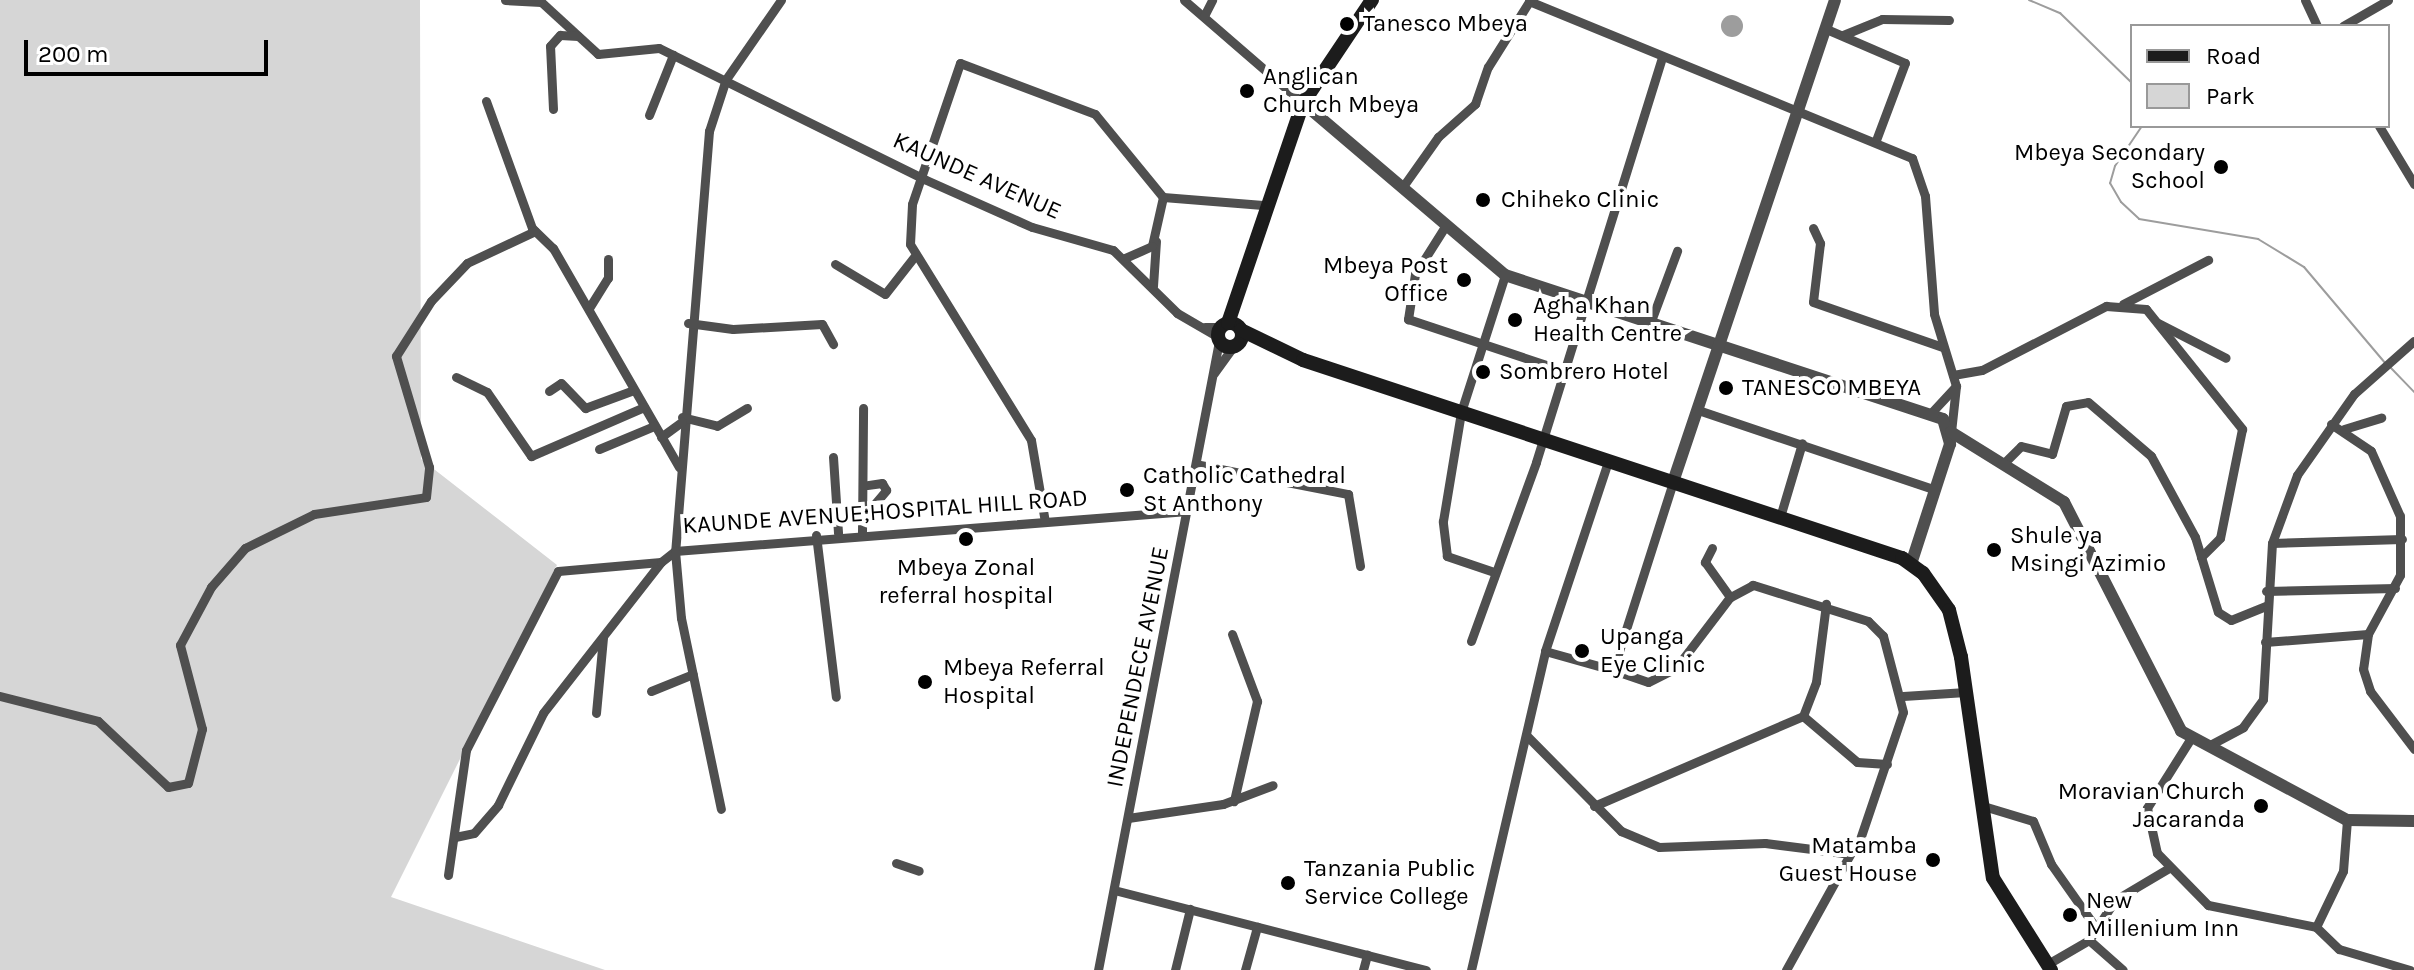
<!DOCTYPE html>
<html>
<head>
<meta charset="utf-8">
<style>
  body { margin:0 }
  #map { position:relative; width:2414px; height:970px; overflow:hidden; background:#fff; font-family:Karla,sans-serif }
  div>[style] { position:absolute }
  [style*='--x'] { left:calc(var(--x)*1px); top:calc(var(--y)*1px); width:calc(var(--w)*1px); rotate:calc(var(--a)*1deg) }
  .green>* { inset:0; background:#d6d6d6 }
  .water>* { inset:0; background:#9d9d9d }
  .round { border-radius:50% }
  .stream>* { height:2px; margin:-1px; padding:0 1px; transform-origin:1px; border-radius:1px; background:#9d9d9d }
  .minor>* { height:9px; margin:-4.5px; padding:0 4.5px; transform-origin:4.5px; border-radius:4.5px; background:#4f4f4f }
  .tertiary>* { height:12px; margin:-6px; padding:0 6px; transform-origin:6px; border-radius:6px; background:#4f4f4f }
  .secondary>* { height:14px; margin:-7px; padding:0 7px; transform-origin:7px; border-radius:7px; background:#1c1c1c }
  .secondary>.ring { margin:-7px; padding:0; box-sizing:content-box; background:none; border:14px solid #1c1c1c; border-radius:50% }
  .dots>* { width:22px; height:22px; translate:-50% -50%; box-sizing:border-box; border:4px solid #fff; border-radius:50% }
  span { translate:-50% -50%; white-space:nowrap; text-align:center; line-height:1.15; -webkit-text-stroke:8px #fff; paint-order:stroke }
  .poi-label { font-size:24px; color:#000 }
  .left { translate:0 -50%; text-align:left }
  .right { translate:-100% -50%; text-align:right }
  .street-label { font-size:24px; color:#000 }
  .legend { position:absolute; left:2130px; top:24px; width:260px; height:104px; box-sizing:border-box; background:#fff; border:2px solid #999; margin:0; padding:10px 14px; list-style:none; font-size:24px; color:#000 }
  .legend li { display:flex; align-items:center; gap:16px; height:40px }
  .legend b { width:40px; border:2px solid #999 }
  .scale { position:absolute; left:24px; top:40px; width:244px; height:36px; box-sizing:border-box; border:4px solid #000; border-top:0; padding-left:10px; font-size:24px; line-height:28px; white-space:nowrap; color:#000; -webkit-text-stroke:6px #fff; paint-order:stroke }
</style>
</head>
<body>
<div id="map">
  <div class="green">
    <i style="clip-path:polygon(0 0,420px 0,421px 459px,557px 565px,391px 897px,605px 970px,0 970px)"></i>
  </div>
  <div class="water">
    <i class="round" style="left:1721px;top:15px;width:22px;height:22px"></i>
  </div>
  <div class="stream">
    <i style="--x:2029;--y:0;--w:34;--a:23"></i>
    <i style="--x:2060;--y:13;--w:100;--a:44.2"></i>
    <i style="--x:2142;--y:126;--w:48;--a:124"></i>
    <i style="--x:2115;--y:166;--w:18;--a:106"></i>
    <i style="--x:2110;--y:183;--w:22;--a:60"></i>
    <i style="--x:2121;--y:202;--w:25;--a:43"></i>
    <i style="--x:2139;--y:219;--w:121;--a:9.5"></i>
    <i style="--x:2258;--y:239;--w:54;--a:31.3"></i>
    <i style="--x:2304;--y:267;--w:126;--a:49.8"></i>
    <i style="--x:2390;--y:367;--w:35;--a:46"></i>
  </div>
  <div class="minor">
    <i style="--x:505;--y:0;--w:36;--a:3"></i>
    <i style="--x:539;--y:0;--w:80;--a:42.5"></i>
    <i style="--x:598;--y:54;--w:61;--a:-5.6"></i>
    <i style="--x:659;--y:48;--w:296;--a:26.3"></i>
    <i style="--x:924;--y:179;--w:118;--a:24"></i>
    <i style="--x:1032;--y:227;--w:84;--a:15.9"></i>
    <i style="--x:1113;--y:250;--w:90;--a:44.5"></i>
    <i style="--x:1177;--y:313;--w:48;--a:30.3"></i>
    <i style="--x:781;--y:0;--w:96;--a:124.8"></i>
    <i style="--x:726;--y:79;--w:55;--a:108.1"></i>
    <i style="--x:709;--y:131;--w:421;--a:94.6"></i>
    <i style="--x:675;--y:551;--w:514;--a:-4.47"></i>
    <i style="--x:1184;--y:0;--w:157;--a:40.9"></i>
    <i style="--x:2305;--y:0;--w:29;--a:65"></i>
    <i style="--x:1529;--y:1;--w:414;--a:22.3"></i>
    <i style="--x:1912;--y:158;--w:40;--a:71.1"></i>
    <i style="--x:1925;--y:196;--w:118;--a:85.6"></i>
    <i style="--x:1934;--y:314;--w:75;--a:73"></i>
    <i style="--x:1956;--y:386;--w:46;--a:96.2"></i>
    <i style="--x:1204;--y:16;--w:18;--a:-63"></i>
    <i style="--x:2343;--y:26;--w:52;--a:-30"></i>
    <i style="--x:1824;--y:28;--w:88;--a:23.4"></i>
    <i style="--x:1905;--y:63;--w:82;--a:110.6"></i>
    <i style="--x:1843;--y:35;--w:42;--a:-22.3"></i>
    <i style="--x:1882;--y:19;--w:67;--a:0.9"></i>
    <i style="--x:486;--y:101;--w:135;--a:70.1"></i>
    <i style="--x:532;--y:228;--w:29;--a:44"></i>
    <i style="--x:553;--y:248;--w:253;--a:60.1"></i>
    <i style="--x:553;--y:109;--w:63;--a:-92.7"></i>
    <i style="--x:550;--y:46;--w:15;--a:-48"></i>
    <i style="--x:560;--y:35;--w:18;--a:3"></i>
    <i style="--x:649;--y:115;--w:65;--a:-68.2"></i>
    <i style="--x:2379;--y:126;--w:68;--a:58.9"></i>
    <i style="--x:1404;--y:185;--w:59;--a:-54.7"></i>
    <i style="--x:1438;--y:137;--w:50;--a:-41.7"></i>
    <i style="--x:1475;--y:104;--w:39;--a:-71"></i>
    <i style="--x:1488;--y:67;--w:79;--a:-57.9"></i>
    <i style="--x:1163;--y:197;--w:100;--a:4.6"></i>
    <i style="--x:1446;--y:225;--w:58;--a:122.3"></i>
    <i style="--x:1415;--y:274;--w:46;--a:98.8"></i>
    <i style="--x:1408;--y:319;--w:164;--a:18.4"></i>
    <i style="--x:1813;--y:228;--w:17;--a:65"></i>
    <i style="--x:1820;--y:243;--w:59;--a:96.8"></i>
    <i style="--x:1813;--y:302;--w:137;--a:19.2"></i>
    <i style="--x:835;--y:264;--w:58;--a:31"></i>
    <i style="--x:885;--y:294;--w:47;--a:-51.9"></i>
    <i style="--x:1153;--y:286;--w:45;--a:-86.2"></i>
    <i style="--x:2123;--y:304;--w:96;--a:-27.4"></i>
    <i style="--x:589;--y:308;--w:36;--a:-58"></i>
    <i style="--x:608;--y:278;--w:19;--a:-90"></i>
    <i style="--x:1651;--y:321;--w:75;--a:-69.6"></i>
    <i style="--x:688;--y:323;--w:45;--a:7.6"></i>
    <i style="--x:733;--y:329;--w:89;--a:-3.2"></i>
    <i style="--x:822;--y:324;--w:23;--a:61"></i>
    <i style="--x:2158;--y:323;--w:76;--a:27.2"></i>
    <i style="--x:1205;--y:327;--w:16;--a:0"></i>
    <i style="--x:1214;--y:373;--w:32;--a:-54"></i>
    <i style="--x:1953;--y:375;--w:29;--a:-10"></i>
    <i style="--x:1982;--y:370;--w:140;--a:-27.3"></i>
    <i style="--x:2106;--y:306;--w:40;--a:4.3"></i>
    <i style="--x:2146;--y:309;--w:154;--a:51.3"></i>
    <i style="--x:2242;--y:429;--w:111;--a:101.4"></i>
    <i style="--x:2220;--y:538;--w:27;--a:135"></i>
    <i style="--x:456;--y:377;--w:34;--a:26"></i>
    <i style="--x:487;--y:392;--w:78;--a:55.5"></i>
    <i style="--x:531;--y:456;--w:123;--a:-23.4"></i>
    <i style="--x:549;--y:391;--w:14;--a:-34"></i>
    <i style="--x:561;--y:383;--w:35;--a:46"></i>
    <i style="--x:585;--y:408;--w:52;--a:-20.2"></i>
    <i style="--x:1698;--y:410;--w:248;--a:18.6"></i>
    <i style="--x:1931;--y:413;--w:37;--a:-47"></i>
    <i style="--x:682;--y:417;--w:36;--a:14"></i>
    <i style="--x:717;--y:426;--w:35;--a:-31"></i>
    <i style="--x:2331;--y:424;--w:48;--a:34"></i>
    <i style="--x:2371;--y:451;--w:71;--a:66"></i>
    <i style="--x:2400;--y:516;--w:59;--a:90"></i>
    <i style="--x:2400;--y:575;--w:67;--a:118.5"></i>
    <i style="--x:2368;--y:634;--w:35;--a:98"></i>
    <i style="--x:2363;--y:669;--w:23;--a:72"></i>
    <i style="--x:2370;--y:691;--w:73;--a:52.8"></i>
    <i style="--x:2344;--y:429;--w:39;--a:-17"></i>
    <i style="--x:661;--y:437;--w:26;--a:-36"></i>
    <i style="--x:599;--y:449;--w:60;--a:-22.7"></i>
    <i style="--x:833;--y:457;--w:76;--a:86.2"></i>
    <i style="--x:2003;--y:464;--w:25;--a:-45"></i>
    <i style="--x:2021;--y:446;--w:32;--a:14"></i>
    <i style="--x:2052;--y:454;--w:50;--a:-73.7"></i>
    <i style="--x:2066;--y:406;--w:22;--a:-10"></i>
    <i style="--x:2088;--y:402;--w:83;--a:40.6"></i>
    <i style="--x:2151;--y:456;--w:92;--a:61.5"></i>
    <i style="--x:2195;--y:537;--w:78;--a:73"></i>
    <i style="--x:2218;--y:612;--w:15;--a:32"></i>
    <i style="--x:2231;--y:620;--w:38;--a:-22"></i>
    <i style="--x:1200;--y:465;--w:151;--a:11.1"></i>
    <i style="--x:1348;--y:494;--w:73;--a:80.5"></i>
    <i style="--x:867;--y:513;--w:30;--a:-50"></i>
    <i style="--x:886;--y:490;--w:8;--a:-120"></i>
    <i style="--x:882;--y:483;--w:15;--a:172"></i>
    <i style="--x:1780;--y:517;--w:77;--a:-73.4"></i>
    <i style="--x:1045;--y:522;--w:83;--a:-99.7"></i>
    <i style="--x:1031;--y:440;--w:230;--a:-121.7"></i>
    <i style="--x:910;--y:244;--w:40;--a:-87.1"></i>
    <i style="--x:912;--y:204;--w:149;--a:-71.2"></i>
    <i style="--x:960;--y:63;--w:144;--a:20.7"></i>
    <i style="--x:1095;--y:114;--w:107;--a:50.7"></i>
    <i style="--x:1163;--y:197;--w:50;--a:102.7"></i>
    <i style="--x:1152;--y:246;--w:30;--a:156"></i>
    <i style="--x:862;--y:532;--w:124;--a:-89.5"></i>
    <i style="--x:816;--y:535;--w:163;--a:83"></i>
    <i style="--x:2272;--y:543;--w:130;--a:-1.8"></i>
    <i style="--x:1712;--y:548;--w:16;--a:117"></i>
    <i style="--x:1705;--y:562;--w:43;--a:54.5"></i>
    <i style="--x:1494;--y:572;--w:50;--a:-161.2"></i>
    <i style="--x:1447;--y:556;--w:35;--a:-97"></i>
    <i style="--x:1443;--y:521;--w:110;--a:-80.6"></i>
    <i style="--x:1461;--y:412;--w:144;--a:-72.2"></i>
    <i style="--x:2266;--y:591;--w:129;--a:-1.3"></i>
    <i style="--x:1232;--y:634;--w:72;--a:69.5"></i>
    <i style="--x:1257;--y:701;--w:103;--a:103"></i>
    <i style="--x:1471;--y:641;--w:190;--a:-70"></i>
    <i style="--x:1536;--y:462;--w:424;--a:-72.7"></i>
    <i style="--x:2265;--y:642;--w:103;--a:-4.4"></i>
    <i style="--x:1545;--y:651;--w:71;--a:15.6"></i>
    <i style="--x:1613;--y:670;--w:197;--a:-72.3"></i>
    <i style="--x:651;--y:691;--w:45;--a:-22"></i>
    <i style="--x:0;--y:696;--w:101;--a:14.3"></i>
    <i style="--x:98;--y:721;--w:96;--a:43.3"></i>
    <i style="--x:168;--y:787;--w:20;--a:-11"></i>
    <i style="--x:188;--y:783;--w:56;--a:-75.5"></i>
    <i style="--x:202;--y:729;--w:87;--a:-104.7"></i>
    <i style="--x:180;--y:645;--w:66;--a:-61.9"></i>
    <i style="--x:211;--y:587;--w:52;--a:-48.9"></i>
    <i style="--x:245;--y:548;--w:77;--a:-26.2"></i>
    <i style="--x:314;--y:514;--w:113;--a:-8.6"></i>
    <i style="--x:426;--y:497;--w:30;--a:-84"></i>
    <i style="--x:429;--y:467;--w:116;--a:-106.6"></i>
    <i style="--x:396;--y:356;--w:65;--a:-57.5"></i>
    <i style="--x:431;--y:301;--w:52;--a:-46.5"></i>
    <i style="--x:467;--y:263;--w:75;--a:-25.2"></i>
    <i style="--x:1903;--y:696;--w:63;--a:-3.6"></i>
    <i style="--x:596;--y:713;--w:76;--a:-84.7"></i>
    <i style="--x:1803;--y:716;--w:71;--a:40.4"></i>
    <i style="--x:1857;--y:762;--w:30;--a:4"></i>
    <i style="--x:1527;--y:736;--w:134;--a:45.3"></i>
    <i style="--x:1621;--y:831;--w:41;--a:22.8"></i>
    <i style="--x:1659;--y:847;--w:106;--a:-2.2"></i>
    <i style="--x:1765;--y:843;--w:79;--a:7.3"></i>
    <i style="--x:1843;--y:853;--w:17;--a:-28"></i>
    <i style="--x:1858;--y:845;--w:140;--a:-71.3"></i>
    <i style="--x:1903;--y:712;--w:79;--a:-104.7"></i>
    <i style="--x:1883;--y:636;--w:21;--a:-135"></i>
    <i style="--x:1868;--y:621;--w:121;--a:-162.6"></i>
    <i style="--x:1753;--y:585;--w:26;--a:152"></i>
    <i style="--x:1730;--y:597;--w:89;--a:127.3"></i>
    <i style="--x:1676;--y:668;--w:31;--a:153"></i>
    <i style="--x:1648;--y:682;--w:37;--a:-161"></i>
    <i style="--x:2191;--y:738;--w:83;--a:122.2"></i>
    <i style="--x:2147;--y:808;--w:46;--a:77.5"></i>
    <i style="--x:2157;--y:853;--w:73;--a:45.6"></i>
    <i style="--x:2208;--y:905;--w:110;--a:11.5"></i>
    <i style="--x:2208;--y:746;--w:40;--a:-28"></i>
    <i style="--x:2243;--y:727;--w:34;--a:-54"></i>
    <i style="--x:2263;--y:699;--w:156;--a:-86.7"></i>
    <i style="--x:2272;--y:543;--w:72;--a:-69.8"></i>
    <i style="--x:2297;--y:475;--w:99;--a:-54.9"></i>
    <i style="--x:2354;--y:394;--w:80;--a:-41.5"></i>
    <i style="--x:1980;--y:805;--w:55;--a:16.8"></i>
    <i style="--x:2033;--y:821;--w:47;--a:67.3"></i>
    <i style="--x:2051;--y:864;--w:75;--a:54.8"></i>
    <i style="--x:1594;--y:806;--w:228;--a:-23.3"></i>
    <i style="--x:1803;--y:716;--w:36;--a:-69"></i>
    <i style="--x:1816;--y:682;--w:79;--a:-82.7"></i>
    <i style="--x:1128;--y:818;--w:96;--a:-8.4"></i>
    <i style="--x:1223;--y:804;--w:53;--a:-20.8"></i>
    <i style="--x:2347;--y:820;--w:51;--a:94.5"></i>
    <i style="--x:2343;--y:871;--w:62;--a:115.7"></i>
    <i style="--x:2316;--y:927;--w:32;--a:44"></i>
    <i style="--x:2339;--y:949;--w:74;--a:16.5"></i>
    <i style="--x:455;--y:837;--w:19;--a:-12"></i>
    <i style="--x:474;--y:833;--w:37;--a:-49"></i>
    <i style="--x:498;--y:805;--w:102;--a:-63.9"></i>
    <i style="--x:543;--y:713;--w:192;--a:-52"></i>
    <i style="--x:896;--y:863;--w:24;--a:19"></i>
    <i style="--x:448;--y:875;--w:126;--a:-81.8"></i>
    <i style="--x:466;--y:750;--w:201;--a:-62.8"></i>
    <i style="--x:558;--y:571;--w:103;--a:-5"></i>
    <i style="--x:661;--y:562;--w:18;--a:-38"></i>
    <i style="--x:675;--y:551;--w:67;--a:84.9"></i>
    <i style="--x:681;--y:618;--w:195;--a:78.2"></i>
    <i style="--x:1114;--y:890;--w:322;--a:14.4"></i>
    <i style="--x:2089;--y:940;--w:48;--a:-57"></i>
    <i style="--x:2115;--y:900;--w:63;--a:-30.7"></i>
    <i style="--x:2046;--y:965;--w:50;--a:-30.2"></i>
    <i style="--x:2089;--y:940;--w:45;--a:41.4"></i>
    <i style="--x:1098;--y:970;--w:641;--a:-79.11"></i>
    <i style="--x:1175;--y:970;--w:63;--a:-76.2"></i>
    <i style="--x:1245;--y:970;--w:45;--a:-74.4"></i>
    <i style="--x:1363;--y:970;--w:16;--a:-75"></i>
    <i style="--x:1471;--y:970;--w:327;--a:-76.9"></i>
    <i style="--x:1545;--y:651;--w:199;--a:-71.6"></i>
    <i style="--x:1786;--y:970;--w:136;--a:-61"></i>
  </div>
  <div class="tertiary">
    <i style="--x:1303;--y:103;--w:265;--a:40.4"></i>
    <i style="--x:1505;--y:275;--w:461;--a:18.2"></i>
    <i style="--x:1943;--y:419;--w:26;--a:74"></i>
    <i style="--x:1950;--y:444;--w:126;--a:108"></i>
    <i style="--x:1951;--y:432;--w:133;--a:31.8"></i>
    <i style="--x:2064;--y:502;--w:257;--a:62.9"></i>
    <i style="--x:2181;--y:731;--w:188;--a:28.2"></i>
    <i style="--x:2347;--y:820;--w:67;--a:0.9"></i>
    <i style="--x:1673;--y:482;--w:508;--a:-71.42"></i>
  </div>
  <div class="secondary">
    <i class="ring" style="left:1218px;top:323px;width:10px;height:10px"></i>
    <i style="--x:1228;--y:323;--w:232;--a:-71.2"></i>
    <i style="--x:1303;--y:103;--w:124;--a:-56.2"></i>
    <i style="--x:1241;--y:330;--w:69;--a:25.8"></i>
    <i style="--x:1303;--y:360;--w:631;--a:18.29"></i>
    <i style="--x:1902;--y:558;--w:26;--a:36"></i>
    <i style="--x:1923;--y:573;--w:45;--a:54.9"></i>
    <i style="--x:1949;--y:610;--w:49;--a:75.7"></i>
    <i style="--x:1961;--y:657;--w:223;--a:81.8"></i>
    <i style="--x:1993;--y:878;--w:109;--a:57.8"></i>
  </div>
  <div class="dots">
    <i style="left:1347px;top:24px;background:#000"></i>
    <i style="left:1247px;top:91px;background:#000"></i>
    <i style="left:2221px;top:167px;background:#000"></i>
    <i style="left:1483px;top:200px;background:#000"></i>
    <i style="left:1464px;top:280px;background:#000"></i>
    <i style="left:1515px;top:320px;background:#000"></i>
    <i style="left:1483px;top:372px;background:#000"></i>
    <i style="left:1726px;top:388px;background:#000"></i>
    <i style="left:1127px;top:490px;background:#000"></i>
    <i style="left:966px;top:539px;background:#000"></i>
    <i style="left:1994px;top:550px;background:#000"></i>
    <i style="left:1582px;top:651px;background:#000"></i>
    <i style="left:925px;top:682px;background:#000"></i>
    <i style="left:2261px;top:806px;background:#000"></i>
    <i style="left:1933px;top:860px;background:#000"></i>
    <i style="left:1288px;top:883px;background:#000"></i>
    <i style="left:2070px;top:915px;background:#000"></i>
  </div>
  <div class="poi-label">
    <span class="left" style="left:1363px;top:24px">Tanesco Mbeya</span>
    <span class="left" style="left:1263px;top:91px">Anglican<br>Church Mbeya</span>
    <span class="right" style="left:2205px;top:167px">Mbeya Secondary<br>School</span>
    <span class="left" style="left:1501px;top:200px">Chiheko Clinic</span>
    <span class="right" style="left:1448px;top:280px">Mbeya Post<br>Office</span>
    <span class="left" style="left:1533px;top:320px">Agha Khan<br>Health Centre</span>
    <span class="left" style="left:1499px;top:372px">Sombrero Hotel</span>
    <span class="left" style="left:1742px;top:388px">TANESCO MBEYA</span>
    <span class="left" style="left:1143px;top:490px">Catholic Cathedral<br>St Anthony</span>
    <span class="left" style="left:2010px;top:550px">Shule ya<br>Msingi Azimio</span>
    <span style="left:966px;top:582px">Mbeya Zonal<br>referral hospital</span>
    <span class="left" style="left:1600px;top:651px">Upanga<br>Eye Clinic</span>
    <span class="left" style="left:943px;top:682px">Mbeya Referral<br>Hospital</span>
    <span class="right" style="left:2245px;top:806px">Moravian Church<br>Jacaranda</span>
    <span class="right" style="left:1917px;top:860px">Matamba<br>Guest House</span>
    <span class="left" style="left:1304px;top:883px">Tanzania Public<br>Service College</span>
    <span class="left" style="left:2086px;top:915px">New<br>Millenium Inn</span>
  </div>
  <div class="street-label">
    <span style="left:977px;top:176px;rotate:24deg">KAUNDE AVENUE</span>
    <span style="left:885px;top:512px;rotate:-4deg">KAUNDE AVENUE;HOSPITAL HILL ROAD</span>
    <span style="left:1138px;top:667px;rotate:-79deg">INDEPENDECE AVENUE</span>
  </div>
  <ul class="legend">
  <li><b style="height:10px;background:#1c1c1c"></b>Road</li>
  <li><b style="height:22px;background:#d6d6d6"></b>Park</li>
  </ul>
  <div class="scale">200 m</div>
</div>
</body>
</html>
